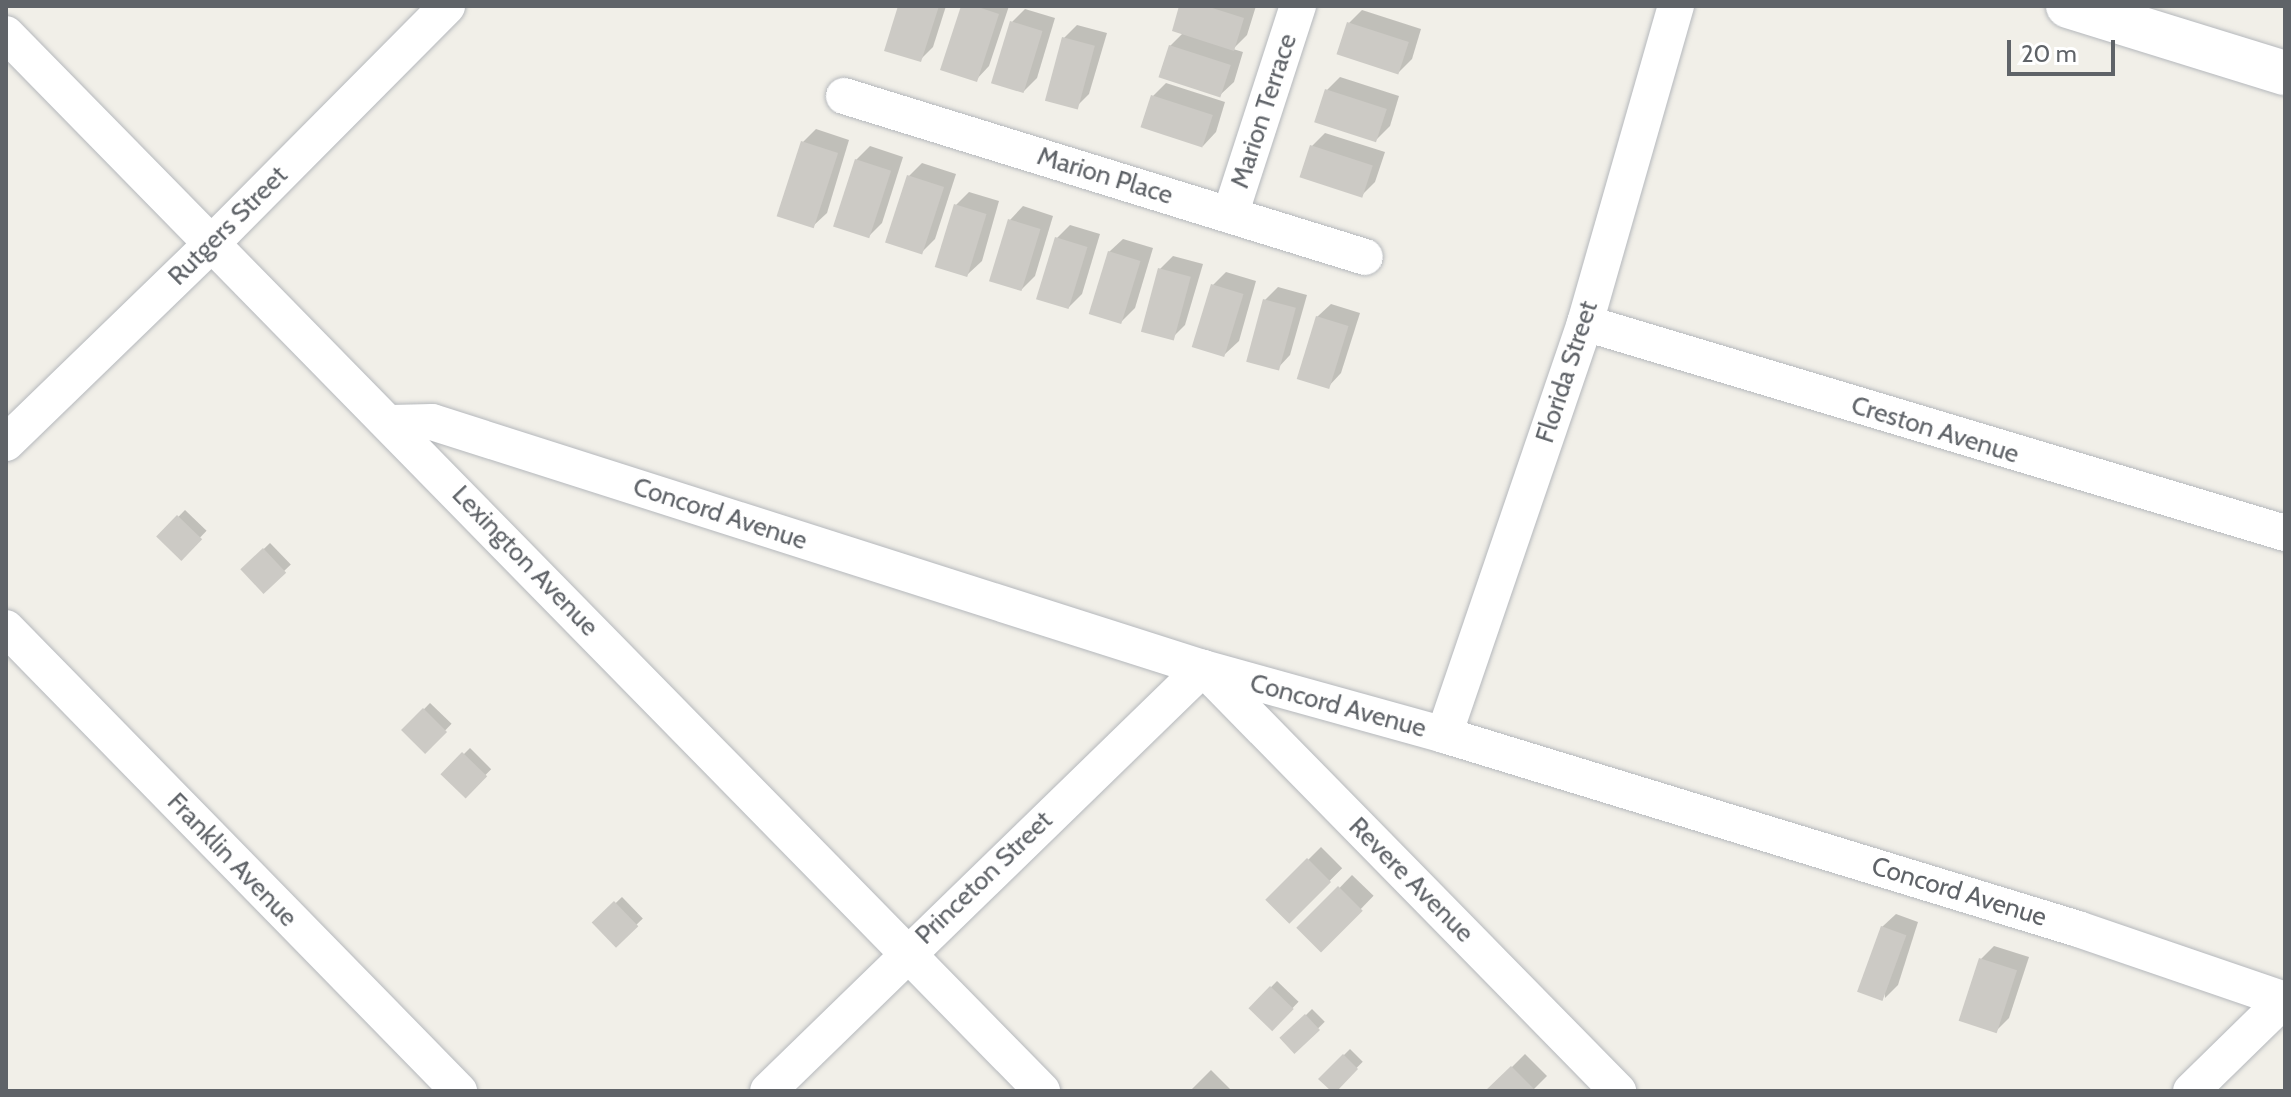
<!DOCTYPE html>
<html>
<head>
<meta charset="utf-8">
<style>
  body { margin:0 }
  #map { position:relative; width:2291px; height:1097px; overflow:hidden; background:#f1efe8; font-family:Cabin,sans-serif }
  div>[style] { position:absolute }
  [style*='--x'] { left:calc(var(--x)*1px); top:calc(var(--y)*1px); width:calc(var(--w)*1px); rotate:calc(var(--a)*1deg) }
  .shadow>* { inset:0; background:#0003; transform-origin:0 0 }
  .building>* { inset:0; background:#cccac5; transform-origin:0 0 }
  .roads { filter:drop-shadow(0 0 2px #b5b8bc) drop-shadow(0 0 2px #b5b8bc) }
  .street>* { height:36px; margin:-18px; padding:0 18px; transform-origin:18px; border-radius:18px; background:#fff }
  .secondary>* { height:44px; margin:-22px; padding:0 22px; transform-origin:22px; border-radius:22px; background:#fff }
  span { translate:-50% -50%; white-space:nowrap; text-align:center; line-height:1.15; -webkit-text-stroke:6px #fff; paint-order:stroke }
  .street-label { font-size:26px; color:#5f6368 }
  .frame { position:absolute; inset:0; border:8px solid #5f6368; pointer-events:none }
  .scale { position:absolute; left:2007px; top:40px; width:108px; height:36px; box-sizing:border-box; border:4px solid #5f6368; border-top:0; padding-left:10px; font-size:24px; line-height:28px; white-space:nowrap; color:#5f6368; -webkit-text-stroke:6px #fff; paint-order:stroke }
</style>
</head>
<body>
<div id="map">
  <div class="shadow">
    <i style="clip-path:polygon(900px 6px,946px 6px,933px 47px,920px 60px)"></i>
    <i style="clip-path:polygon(963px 6px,1009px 6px,989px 66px,976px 80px)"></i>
    <i style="clip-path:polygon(1181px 6px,1256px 6px,1247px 35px,1233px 49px,1243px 52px,1234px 82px,1220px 95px,1170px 46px,1184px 32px)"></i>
    <i style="clip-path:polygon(1025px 9px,1055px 18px,1037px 78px,1024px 91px,1012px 22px)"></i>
    <i style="clip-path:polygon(1362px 10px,1421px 29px,1412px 59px,1399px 72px,1349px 23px)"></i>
    <i style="clip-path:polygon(1077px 25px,1107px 33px,1089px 94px,1076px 107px,1064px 38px)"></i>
    <i style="clip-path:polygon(1340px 77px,1399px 96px,1390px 126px,1377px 139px,1327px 90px)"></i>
    <i style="clip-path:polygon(1166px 83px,1225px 102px,1216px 132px,1203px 146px,1153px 96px)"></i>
    <i style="clip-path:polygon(816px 129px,849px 140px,827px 213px,813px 226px,803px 142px)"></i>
    <i style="clip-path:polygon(1325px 133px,1385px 152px,1375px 182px,1362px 195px,1312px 146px)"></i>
    <i style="clip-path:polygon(870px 146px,903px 157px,882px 223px,869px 236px,856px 160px)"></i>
    <i style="clip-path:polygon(922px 163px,956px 174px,935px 239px,922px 252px,909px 176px)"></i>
    <i style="clip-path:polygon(969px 192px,999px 201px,982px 261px,968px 274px,956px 205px)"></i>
    <i style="clip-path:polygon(1023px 206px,1053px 216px,1035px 276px,1022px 289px,1010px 220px)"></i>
    <i style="clip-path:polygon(1070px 225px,1100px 234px,1082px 294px,1069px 307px,1057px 238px)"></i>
    <i style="clip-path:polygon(1123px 239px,1153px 248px,1135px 308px,1122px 321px,1109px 252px)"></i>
    <i style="clip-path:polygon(1173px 256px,1203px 264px,1185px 325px,1172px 338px,1160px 269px)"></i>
    <i style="clip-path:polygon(1226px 272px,1256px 281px,1239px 341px,1225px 354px,1213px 285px)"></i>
    <i style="clip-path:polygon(1278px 287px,1307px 295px,1290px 355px,1277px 369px,1265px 300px)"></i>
    <i style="clip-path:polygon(1331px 304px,1360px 313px,1341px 373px,1328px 387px,1317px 317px)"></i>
    <i style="left:185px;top:510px;width:30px;height:37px;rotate:44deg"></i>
    <i style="left:270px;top:543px;width:30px;height:37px;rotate:46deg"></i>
    <i style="left:430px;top:703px;width:30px;height:37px;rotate:44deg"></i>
    <i style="left:470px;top:748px;width:30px;height:38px;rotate:45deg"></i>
    <i style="left:1321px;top:847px;width:30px;height:76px;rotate:45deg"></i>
    <i style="left:1352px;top:875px;width:30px;height:75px;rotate:44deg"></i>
    <i style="left:622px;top:897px;width:30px;height:37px;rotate:46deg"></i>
    <i style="clip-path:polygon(1896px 914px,1918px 922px,1898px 985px,1885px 998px,1882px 927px)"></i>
    <i style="clip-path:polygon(1994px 946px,2029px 957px,2009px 1018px,1996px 1031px,1981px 959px)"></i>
    <i style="left:1277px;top:981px;width:30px;height:37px;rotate:44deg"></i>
    <i style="left:1312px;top:1009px;width:18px;height:42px;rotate:45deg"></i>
    <i style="left:1350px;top:1049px;width:18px;height:42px;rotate:45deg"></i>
    <i style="clip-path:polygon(1525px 1054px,1547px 1076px,1532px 1091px,1488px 1091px)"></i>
    <i style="clip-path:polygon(1211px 1070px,1232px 1091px,1190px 1091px)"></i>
  </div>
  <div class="building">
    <i style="clip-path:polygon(898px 6px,939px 6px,921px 62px,884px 51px)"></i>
    <i style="clip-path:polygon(961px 6px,975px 6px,999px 14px,977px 82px,940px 70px)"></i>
    <i style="clip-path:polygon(1179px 6px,1206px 6px,1244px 18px,1234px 51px,1172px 31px)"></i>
    <i style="left:1010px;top:21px;width:34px;height:65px;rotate:17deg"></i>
    <i style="left:1347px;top:22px;width:65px;height:34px;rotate:18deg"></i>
    <i style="left:1062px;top:37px;width:34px;height:66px;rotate:15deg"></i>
    <i style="left:1169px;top:45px;width:65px;height:34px;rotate:18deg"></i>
    <i style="left:1325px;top:89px;width:65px;height:35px;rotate:18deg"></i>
    <i style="left:1151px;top:95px;width:65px;height:34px;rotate:18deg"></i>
    <i style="left:801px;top:141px;width:39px;height:79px;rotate:18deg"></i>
    <i style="left:1310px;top:145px;width:66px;height:34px;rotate:18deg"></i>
    <i style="left:855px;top:159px;width:38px;height:71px;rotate:18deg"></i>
    <i style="left:907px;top:175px;width:39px;height:71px;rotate:18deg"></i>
    <i style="left:954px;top:204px;width:34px;height:66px;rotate:17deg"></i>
    <i style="left:1008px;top:219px;width:34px;height:65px;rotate:17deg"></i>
    <i style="left:1055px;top:237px;width:34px;height:65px;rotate:17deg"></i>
    <i style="left:1108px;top:251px;width:34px;height:66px;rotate:17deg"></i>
    <i style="left:1158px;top:268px;width:34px;height:66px;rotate:15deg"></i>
    <i style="left:1211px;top:284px;width:34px;height:66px;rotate:17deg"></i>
    <i style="left:1263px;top:299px;width:34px;height:65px;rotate:15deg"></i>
    <i style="left:1316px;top:316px;width:34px;height:66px;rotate:17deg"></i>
    <i style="left:177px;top:515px;width:35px;height:30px;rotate:44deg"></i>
    <i style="left:263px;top:548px;width:34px;height:31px;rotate:47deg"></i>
    <i style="left:423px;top:708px;width:34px;height:31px;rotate:45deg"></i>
    <i style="left:462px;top:752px;width:35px;height:31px;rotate:44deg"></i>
    <i style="left:1307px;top:858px;width:34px;height:59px;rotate:45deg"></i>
    <i style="left:1338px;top:886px;width:35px;height:59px;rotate:45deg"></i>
    <i style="left:614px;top:901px;width:35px;height:31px;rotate:46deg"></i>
    <i style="left:1881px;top:926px;width:27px;height:70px;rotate:20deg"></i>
    <i style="left:1979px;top:958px;width:40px;height:66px;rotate:18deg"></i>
    <i style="left:1270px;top:986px;width:33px;height:31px;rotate:44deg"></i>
    <i style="left:1305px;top:1014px;width:22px;height:35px;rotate:47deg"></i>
    <i style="clip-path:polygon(1343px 1054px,1358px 1069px,1337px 1091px,1331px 1091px,1318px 1079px)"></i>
    <i style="clip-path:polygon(1511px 1066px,1536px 1091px,1485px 1091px)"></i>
  </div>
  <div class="roads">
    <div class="street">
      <i style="--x:6;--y:34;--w:1480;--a:45.57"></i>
      <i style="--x:844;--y:96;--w:545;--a:17.17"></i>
      <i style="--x:1230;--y:215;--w:220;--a:-72"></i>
      <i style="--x:1585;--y:323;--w:731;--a:16.7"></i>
      <i style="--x:391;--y:423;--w:41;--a:-1.4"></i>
      <i style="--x:432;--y:422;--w:809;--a:17.7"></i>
      <i style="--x:1203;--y:668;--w:250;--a:15.5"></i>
      <i style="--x:1444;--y:735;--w:663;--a:17.01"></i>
      <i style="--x:2078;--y:929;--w:219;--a:18.9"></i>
      <i style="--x:6;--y:443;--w:286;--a:-44.1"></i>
      <i style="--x:211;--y:244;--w:335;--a:-45.2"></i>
      <i style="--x:6;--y:628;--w:648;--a:45.63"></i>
      <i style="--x:1444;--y:735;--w:435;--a:-71.1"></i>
      <i style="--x:1585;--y:323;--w:330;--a:-74"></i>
      <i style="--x:768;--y:1091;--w:607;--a:-44.2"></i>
      <i style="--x:1203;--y:668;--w:593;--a:45.55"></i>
      <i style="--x:2191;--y:1091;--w:130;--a:-44.4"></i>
    </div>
    <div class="secondary">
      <i style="--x:2068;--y:6;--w:227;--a:17.2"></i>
    </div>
  </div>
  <div class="street-label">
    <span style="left:1264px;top:111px;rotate:-72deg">Marion Terrace</span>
    <span style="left:1105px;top:176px;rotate:17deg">Marion Place</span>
    <span style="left:228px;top:226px;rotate:-45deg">Rutgers Street</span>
    <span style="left:1567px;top:372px;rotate:-72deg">Florida Street</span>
    <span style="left:1935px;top:430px;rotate:17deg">Creston Avenue</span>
    <span style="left:720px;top:514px;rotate:18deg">Concord Avenue</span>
    <span style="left:525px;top:561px;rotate:46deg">Lexington Avenue</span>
    <span style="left:1338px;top:706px;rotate:15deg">Concord Avenue</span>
    <span style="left:232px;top:860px;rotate:46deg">Franklin Avenue</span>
    <span style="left:984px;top:878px;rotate:-44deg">Princeton Street</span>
    <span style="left:1411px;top:880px;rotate:45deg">Revere Avenue</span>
    <span style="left:1959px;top:892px;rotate:17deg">Concord Avenue</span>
  </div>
  <div class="frame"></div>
  <div class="scale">20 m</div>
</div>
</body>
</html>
